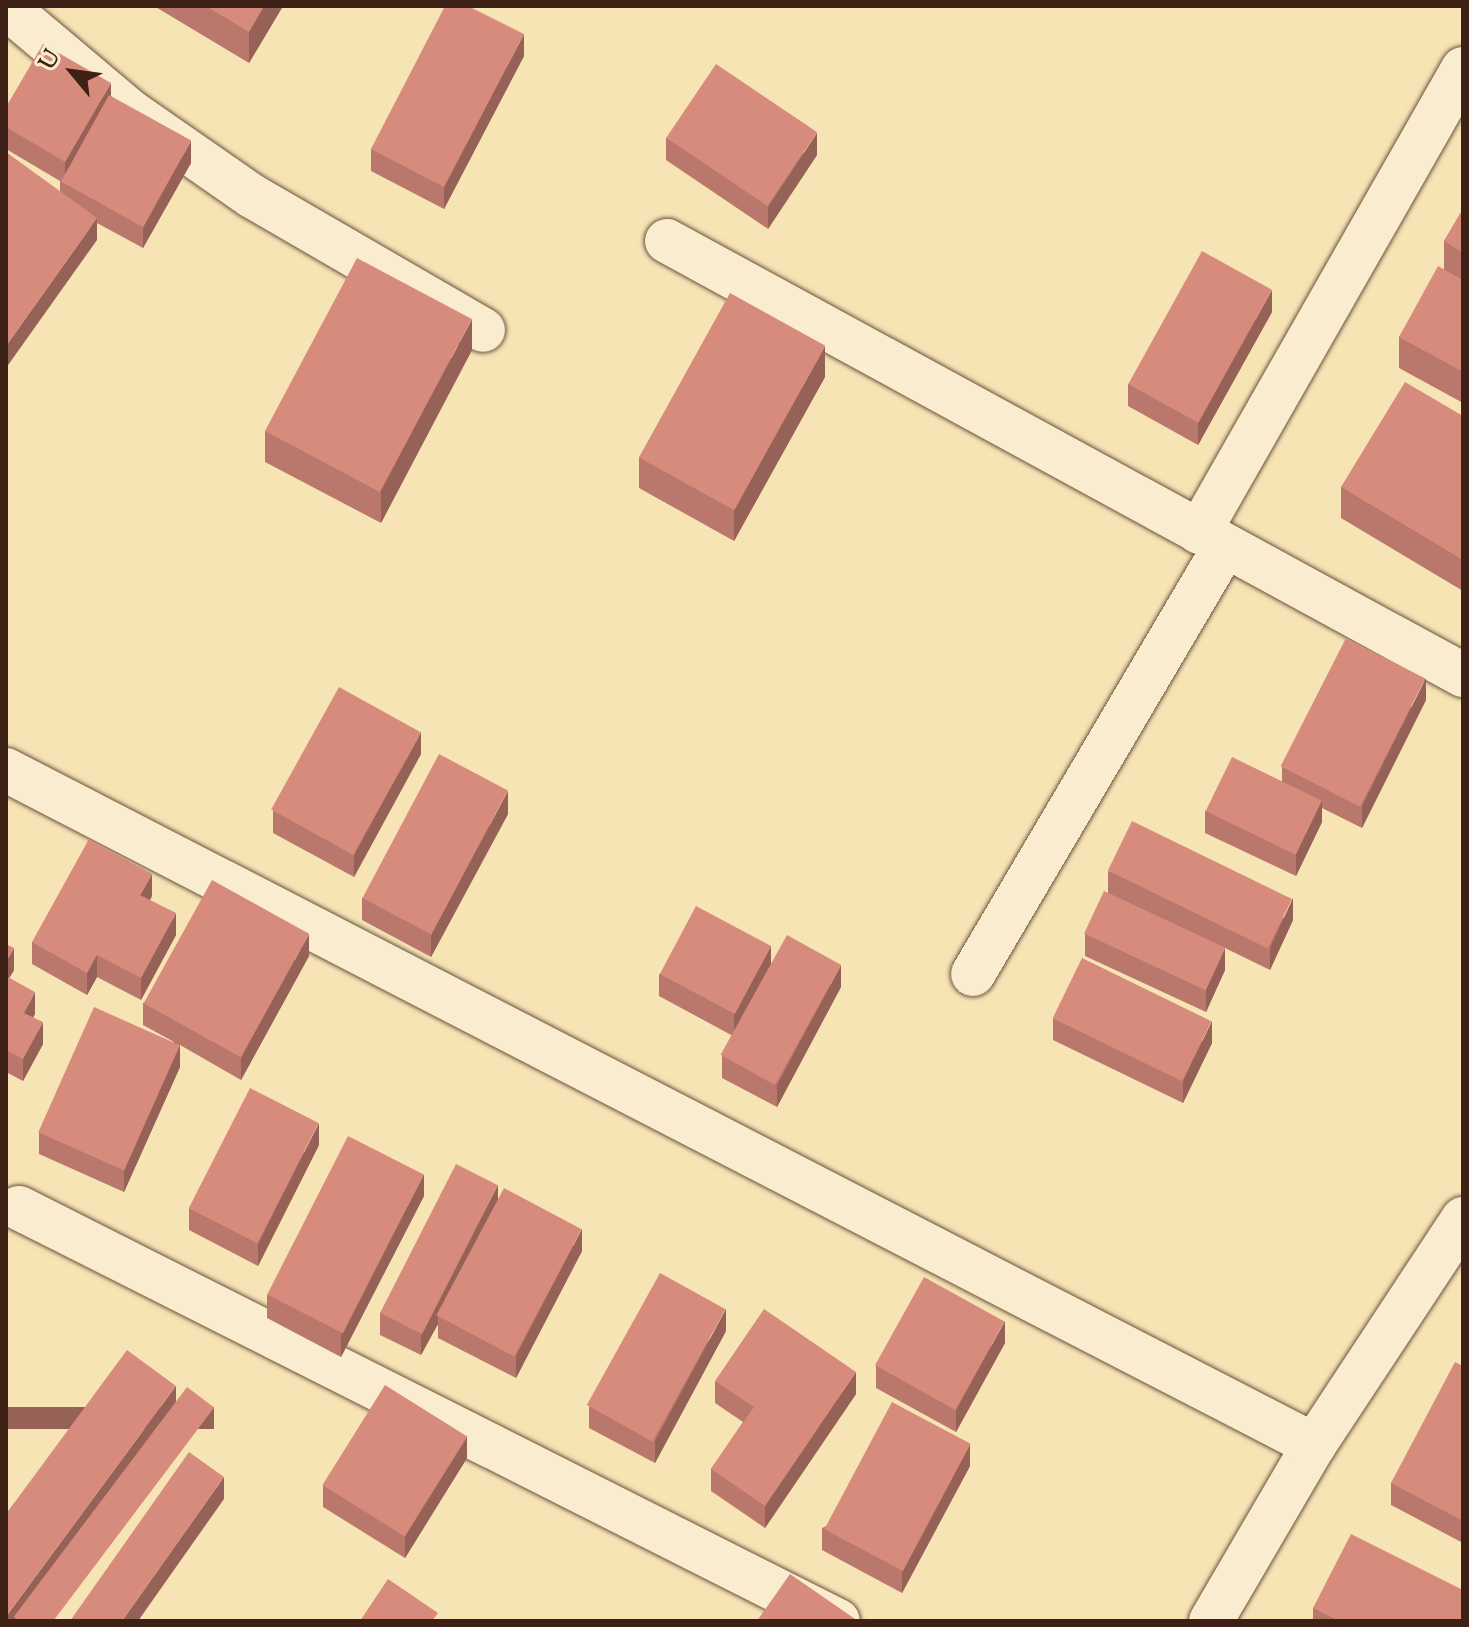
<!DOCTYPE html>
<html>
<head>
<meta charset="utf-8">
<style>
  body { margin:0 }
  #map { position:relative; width:1469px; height:1627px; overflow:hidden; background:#f7e4b5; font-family:"Sorts Mill Goudy",serif }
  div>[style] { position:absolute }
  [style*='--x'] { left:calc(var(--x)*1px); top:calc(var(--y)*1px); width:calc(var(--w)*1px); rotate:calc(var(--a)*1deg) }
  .roads { filter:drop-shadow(0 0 2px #6c523e) drop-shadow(0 0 2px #6c523e) }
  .minor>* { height:44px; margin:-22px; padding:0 22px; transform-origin:22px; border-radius:22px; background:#faedcf }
  .wall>* { inset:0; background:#b9786b }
  .shaded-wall>* { inset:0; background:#966157; transform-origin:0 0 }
  .building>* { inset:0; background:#d78b7c; transform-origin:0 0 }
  span { translate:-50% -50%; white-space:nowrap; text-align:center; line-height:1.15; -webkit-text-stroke:6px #faedcf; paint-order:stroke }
  .frame { position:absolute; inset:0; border:8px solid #3d2117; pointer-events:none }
  .north { position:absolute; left:32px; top:32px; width:80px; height:80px; -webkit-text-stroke:6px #faedcf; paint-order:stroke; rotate:299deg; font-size:22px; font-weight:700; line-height:32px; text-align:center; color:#3d2117 }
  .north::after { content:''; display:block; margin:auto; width:28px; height:36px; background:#3d2117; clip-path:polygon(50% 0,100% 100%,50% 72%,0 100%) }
</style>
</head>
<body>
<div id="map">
  <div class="roads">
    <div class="minor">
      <i style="--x:18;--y:17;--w:148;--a:40.1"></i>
      <i style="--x:131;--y:112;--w:147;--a:34.8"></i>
      <i style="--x:252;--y:196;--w:267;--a:30.1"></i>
      <i style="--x:667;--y:241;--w:907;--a:28.6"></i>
      <i style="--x:1199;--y:532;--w:533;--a:-60.31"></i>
      <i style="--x:6;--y:770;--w:1472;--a:27.3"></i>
      <i style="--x:973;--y:974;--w:497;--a:-59.5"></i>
      <i style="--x:19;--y:1208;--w:917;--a:26.76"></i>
      <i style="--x:1211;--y:1621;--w:204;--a:-59.7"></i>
      <i style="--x:1314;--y:1445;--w:271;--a:-56.6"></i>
    </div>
  </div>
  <div class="wall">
    <i style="clip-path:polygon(154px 6px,283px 6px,249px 63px)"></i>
    <i style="clip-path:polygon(524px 56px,444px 209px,371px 171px,371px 149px)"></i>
    <i style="clip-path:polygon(111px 96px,191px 163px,143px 248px,97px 223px,97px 240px,60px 191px,60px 181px,6px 149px,6px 107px)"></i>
    <i style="clip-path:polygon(666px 138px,817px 155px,768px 229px,666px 160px)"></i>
    <i style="clip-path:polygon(1463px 209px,1463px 403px,1399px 368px,1399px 337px,1444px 269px,1444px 241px)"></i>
    <i style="clip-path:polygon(1272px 312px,1198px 445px,1128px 406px,1128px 384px)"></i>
    <i style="clip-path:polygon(472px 350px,381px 523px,265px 462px,265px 431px)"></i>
    <i style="clip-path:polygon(825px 377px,734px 541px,639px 488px,639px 457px)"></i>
    <i style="clip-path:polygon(1463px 416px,1463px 591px,1341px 518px,1341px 487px)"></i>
    <i style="clip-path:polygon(1426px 700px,1362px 828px,1322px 808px,1322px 822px,1296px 876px,1205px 833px,1205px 811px,1282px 781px,1282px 767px)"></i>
    <i style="clip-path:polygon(421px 754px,354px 877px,273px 833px,273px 811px)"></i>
    <i style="clip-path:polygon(508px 814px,431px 957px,362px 920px,362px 898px)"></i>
    <i style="clip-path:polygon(1108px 871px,1293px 920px,1270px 970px,1225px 948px,1225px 970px,1206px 1012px,1085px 956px,1085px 934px,1108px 893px)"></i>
    <i style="clip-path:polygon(152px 896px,150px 900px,176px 935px,141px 1000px,97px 977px,87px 995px,32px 964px,32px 942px)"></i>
    <i style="clip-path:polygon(6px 944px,14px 970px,9px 978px,35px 1014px,33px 1017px,43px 1044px,23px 1081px,6px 1072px)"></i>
    <i style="clip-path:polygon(309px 956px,241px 1080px,180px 1045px,180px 1067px,124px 1192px,39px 1154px,39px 1132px,174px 1042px,143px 1025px,143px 1003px)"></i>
    <i style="clip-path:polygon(771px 966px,841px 987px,777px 1107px,722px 1078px,722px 1056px,733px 1036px,659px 996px,659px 974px)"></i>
    <i style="clip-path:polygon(1053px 1018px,1212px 1043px,1183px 1103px,1053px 1040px)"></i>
    <i style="clip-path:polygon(319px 1145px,258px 1266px,189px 1230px,189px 1208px)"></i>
    <i style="clip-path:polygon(424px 1196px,341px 1357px,267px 1318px,267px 1295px)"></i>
    <i style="clip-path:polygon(498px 1201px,582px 1251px,516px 1378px,438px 1338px,438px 1324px,421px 1355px,380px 1335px,380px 1313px)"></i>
    <i style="clip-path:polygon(726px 1331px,655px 1463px,589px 1428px,589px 1406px)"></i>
    <i style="clip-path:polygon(1005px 1343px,956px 1432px,876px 1388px,876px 1366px)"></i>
    <i style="clip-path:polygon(1463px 1366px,1463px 1543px,1391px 1505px,1391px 1483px)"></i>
    <i style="clip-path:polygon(715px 1381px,856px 1394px,765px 1528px,711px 1491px,711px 1469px,743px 1422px,715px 1403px)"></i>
    <i style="clip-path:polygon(467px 1458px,405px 1558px,323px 1507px,323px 1485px)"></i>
    <i style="clip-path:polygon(970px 1466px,902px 1593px,822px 1550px,822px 1528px)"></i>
    <i style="clip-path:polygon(1313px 1608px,1463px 1621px,1313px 1621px)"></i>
  </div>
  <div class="shaded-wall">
    <i style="clip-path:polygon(264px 6px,283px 6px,249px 63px,249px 32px)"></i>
    <i style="clip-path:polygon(524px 34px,524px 56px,444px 209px,444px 187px)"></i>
    <i style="clip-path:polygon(111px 83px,111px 105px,65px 184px,65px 162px)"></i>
    <i style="clip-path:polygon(817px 133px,817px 155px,768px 229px,768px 207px)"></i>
    <i style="clip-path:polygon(191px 141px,191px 163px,143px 248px,143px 226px)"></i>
    <i style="clip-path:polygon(97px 218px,97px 240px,6px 368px,6px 346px)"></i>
    <i style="clip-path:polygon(1272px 290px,1272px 312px,1198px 445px,1198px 423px)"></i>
    <i style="clip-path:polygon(472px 319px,472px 350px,381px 523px,381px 491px)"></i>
    <i style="clip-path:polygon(825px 346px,825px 377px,734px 541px,734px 510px)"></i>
    <i style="clip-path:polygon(1426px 678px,1426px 700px,1362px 828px,1362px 806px)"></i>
    <i style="clip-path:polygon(421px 732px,421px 754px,354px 877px,354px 855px)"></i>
    <i style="clip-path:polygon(508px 791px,508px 814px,431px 957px,431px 935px)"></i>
    <i style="clip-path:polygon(1322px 800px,1322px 822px,1296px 876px,1296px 854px)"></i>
    <i style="clip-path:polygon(152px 874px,152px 896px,140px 917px,140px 895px)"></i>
    <i style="clip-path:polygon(1293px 898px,1293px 920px,1270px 970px,1270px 948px)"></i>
    <i style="clip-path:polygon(176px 913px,176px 935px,141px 1000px,141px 978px)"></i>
    <i style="clip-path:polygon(309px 934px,309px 956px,241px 1080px,241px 1058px)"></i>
    <i style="clip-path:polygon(771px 946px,771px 968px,734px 1037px,734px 1015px)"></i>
    <i style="clip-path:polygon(14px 948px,14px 970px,6px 984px,6px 962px)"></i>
    <i style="clip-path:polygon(1225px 948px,1225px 970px,1206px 1012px,1206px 990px)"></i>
    <i style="clip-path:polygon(97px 955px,97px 977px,87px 995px,87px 973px)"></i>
    <i style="clip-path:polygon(841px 965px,841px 987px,777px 1107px,777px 1085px)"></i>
    <i style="clip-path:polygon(35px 992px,35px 1014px,24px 1035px,24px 1013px)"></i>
    <i style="clip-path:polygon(1212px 1021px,1212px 1043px,1183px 1103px,1183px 1081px)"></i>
    <i style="clip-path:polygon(43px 1022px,43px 1044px,23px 1081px,23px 1059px)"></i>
    <i style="clip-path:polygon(180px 1045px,180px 1067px,124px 1192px,124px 1170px)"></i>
    <i style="clip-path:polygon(319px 1123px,319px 1145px,258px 1266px,258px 1244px)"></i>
    <i style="clip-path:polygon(424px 1174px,424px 1196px,341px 1357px,341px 1335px)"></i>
    <i style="clip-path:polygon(498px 1185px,498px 1207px,438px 1316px,438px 1324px,421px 1355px,421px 1333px)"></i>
    <i style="clip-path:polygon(582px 1229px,582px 1251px,516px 1378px,516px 1356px)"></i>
    <i style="clip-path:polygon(726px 1309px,726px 1331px,655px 1463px,655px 1441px)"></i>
    <i style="clip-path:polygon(1005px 1321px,1005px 1343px,956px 1432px,956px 1410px)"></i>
    <i style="clip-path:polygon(856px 1372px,856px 1394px,765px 1528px,765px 1506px)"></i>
    <i style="clip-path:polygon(176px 1386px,176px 1418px,26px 1621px,8px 1621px,8px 1614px)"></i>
    <i style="left:214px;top:1407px;width:22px;height:264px;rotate:90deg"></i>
    <i style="clip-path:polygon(467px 1436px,467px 1458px,405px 1558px,405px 1536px)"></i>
    <i style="clip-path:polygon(970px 1444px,970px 1466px,902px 1593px,902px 1571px)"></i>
    <i style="clip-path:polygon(224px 1477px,224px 1499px,138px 1621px,122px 1621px)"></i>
  </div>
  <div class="building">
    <i style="clip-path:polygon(206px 6px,264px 6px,249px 32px)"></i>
    <i style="clip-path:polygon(445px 6px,468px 6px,524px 34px,444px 187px,371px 149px)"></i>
    <i style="clip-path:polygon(43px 44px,111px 83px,65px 162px,6px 127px,6px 107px)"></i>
    <i style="left:716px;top:64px;width:122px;height:89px;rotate:34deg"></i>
    <i style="left:109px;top:95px;width:94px;height:99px;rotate:29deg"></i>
    <i style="clip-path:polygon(6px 152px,97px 218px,6px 346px)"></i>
    <i style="clip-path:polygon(1463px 209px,1463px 253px,1444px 241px)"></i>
    <i style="left:1202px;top:251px;width:80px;height:152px;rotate:29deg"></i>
    <i style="left:357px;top:258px;width:130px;height:196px;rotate:28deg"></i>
    <i style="clip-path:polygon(1438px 266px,1463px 280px,1463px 372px,1399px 337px)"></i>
    <i style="left:730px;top:293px;width:109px;height:188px;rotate:29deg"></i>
    <i style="clip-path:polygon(1405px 382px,1463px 416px,1463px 560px,1341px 487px)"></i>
    <i style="left:1346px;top:638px;width:89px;height:144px;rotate:27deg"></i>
    <i style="left:339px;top:687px;width:94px;height:140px;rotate:29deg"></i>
    <i style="left:439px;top:754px;width:78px;height:163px;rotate:28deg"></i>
    <i style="left:1232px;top:757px;width:100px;height:60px;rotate:26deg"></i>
    <i style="left:1132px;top:821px;width:178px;height:55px;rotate:26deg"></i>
    <i style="clip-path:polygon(89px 839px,152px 874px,140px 895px,176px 913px,141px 978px,97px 955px,87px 973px,32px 942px)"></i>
    <i style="left:212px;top:880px;width:111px;height:141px;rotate:29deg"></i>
    <i style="left:1104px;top:891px;width:134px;height:47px;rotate:25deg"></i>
    <i style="left:696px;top:906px;width:85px;height:77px;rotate:28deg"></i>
    <i style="left:787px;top:935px;width:62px;height:137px;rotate:29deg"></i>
    <i style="clip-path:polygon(6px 944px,14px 948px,6px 962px)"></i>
    <i style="left:1082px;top:958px;width:144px;height:67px;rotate:26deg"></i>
    <i style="clip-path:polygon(6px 976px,35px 992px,24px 1013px,43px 1022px,23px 1059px,6px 1050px)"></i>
    <i style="left:94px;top:1007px;width:94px;height:137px;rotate:24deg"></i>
    <i style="left:250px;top:1088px;width:77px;height:135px;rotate:27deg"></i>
    <i style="left:348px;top:1136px;width:85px;height:178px;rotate:27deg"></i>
    <i style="left:456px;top:1164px;width:47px;height:167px;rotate:27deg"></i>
    <i style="left:504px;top:1188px;width:88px;height:144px;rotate:28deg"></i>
    <i style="left:660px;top:1273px;width:75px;height:151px;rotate:29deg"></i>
    <i style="left:924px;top:1277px;width:92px;height:101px;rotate:29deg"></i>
    <i style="clip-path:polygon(764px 1309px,856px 1372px,765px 1506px,711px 1469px,754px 1407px,715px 1381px)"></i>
    <i style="clip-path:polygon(127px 1350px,176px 1386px,8px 1614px,6px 1613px,6px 1514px)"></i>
    <i style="clip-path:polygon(1455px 1362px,1463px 1366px,1463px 1521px,1391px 1483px)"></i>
    <i style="left:385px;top:1385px;width:97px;height:118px;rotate:32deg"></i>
    <i style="left:187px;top:1387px;width:34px;height:288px;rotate:37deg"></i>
    <i style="left:892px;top:1402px;width:89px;height:144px;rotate:28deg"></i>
    <i style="clip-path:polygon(189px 1452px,224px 1477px,122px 1621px,70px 1621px)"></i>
    <i style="clip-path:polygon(1351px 1534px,1463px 1590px,1463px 1621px,1339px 1621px,1313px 1608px)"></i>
    <i style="clip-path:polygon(790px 1574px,858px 1621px,757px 1621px)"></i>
    <i style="clip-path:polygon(388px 1579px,438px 1613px,432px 1621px,360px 1621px)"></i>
  </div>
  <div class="frame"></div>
  <div class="north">U</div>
</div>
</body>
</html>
